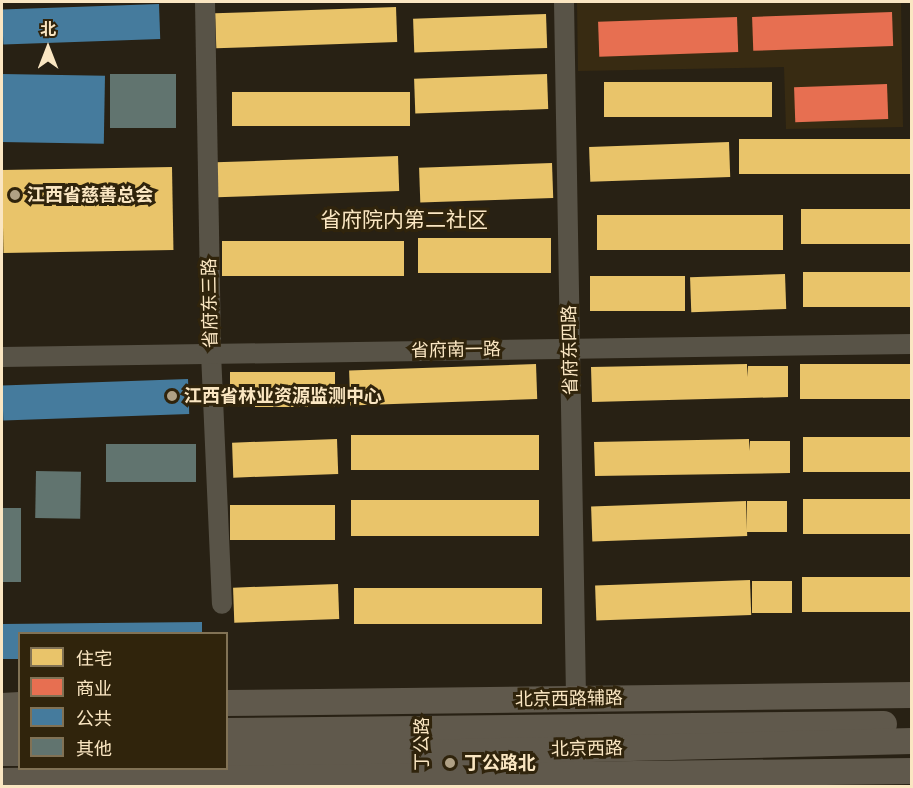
<!DOCTYPE html>
<html>
<head>
<meta charset="utf-8">
<style>
  body { margin:0 }
  #map { position:relative; width:913px; height:788px; overflow:hidden; background:#282114; font-family:"DM Sans","Noto Sans SC",sans-serif }
  div>[style] { position:absolute }
  [style*='--x'] { left:calc(var(--x)*1px); top:calc(var(--y)*1px); width:calc(var(--w)*1px); rotate:calc(var(--a)*1deg) }
  .built>* { inset:0; background:#382b12 }
  .homes>* { inset:0; background:#e9c46a; transform-origin:0 0 }
  .shops>* { inset:0; background:#e76f51; transform-origin:0 0 }
  .public>* { inset:0; background:#457b9d; transform-origin:0 0 }
  .building>* { inset:0; background:#61746f; transform-origin:0 0 }
  .minor>* { height:20px; margin:-10px; padding:0 10px; transform-origin:10px; border-radius:10px; background:#585347 }
  .major>* { height:26px; margin:-13px; padding:0 13px; transform-origin:13px; border-radius:13px; background:#60594c }
  .dots>* { width:16px; height:16px; translate:-50% -50%; box-sizing:border-box; border:3px solid #30240c; border-radius:50% }
  span { translate:-50% -50%; white-space:nowrap; text-align:center; line-height:1.15; -webkit-text-stroke:6px #30240c; paint-order:stroke }
  .poi-label { font-size:18px; color:#fae6c2; font-weight:700 }
  .left { translate:0 -50%; text-align:left }
  .street-label { font-size:18px; color:#fae6c2 }
  .quarter-label { font-size:21px; color:#fae6c2 }
  .frame { position:absolute; inset:0; border:3px solid #fae6c2; pointer-events:none }
  .legend { position:absolute; left:18px; top:632px; width:210px; height:138px; box-sizing:border-box; background:#30240c; border:2px solid #817255; margin:0; padding:8px 10px; list-style:none; font-size:18px; color:#fae6c2 }
  .legend li { display:flex; align-items:center; gap:12px; height:30px }
  .legend b { width:30px; border:2px solid #817255 }
  .north { position:absolute; left:18px; top:18px; width:60px; height:60px; -webkit-text-stroke:4px #30240c; paint-order:stroke; rotate:0deg; font-size:16px; font-weight:700; line-height:24px; text-align:center; color:#fae6c2 }
  .north::after { content:''; display:block; margin:auto; width:21px; height:27px; background:#fae6c2; clip-path:polygon(50% 0,100% 100%,50% 72%,0 100%) }
</style>
</head>
<body>
<div id="map">
  <div class="built">
    <i style="clip-path:polygon(577px 2px,901px 2px,903px 127px,786px 129px,784px 67px,578px 71px)"></i>
  </div>
  <div class="homes">
    <i style="left:396px;top:7px;width:35px;height:181px;rotate:88deg"></i>
    <i style="left:546px;top:14px;width:34px;height:133px;rotate:88deg"></i>
    <i style="left:547px;top:74px;width:35px;height:133px;rotate:88deg"></i>
    <i style="left:772px;top:82px;width:35px;height:168px;rotate:90deg"></i>
    <i style="left:410px;top:92px;width:34px;height:178px;rotate:90deg"></i>
    <i style="left:912px;top:139px;width:35px;height:173px;rotate:90deg"></i>
    <i style="left:729px;top:142px;width:35px;height:140px;rotate:88deg"></i>
    <i style="left:398px;top:156px;width:35px;height:182px;rotate:88deg"></i>
    <i style="left:552px;top:163px;width:35px;height:133px;rotate:88deg"></i>
    <i style="left:172px;top:167px;width:83px;height:170px;rotate:89deg"></i>
    <i style="left:912px;top:209px;width:35px;height:111px;rotate:90deg"></i>
    <i style="left:783px;top:215px;width:35px;height:186px;rotate:90deg"></i>
    <i style="left:551px;top:238px;width:35px;height:133px;rotate:90deg"></i>
    <i style="left:404px;top:241px;width:35px;height:182px;rotate:90deg"></i>
    <i style="left:912px;top:272px;width:35px;height:109px;rotate:90deg"></i>
    <i style="left:785px;top:274px;width:35px;height:95px;rotate:88deg"></i>
    <i style="left:685px;top:276px;width:35px;height:95px;rotate:90deg"></i>
    <i style="left:536px;top:364px;width:35px;height:187px;rotate:88deg"></i>
    <i style="clip-path:polygon(747px 364px,747px 377px,748px 366px,788px 366px,788px 397px,592px 402px,591px 367px)"></i>
    <i style="left:912px;top:364px;width:35px;height:112px;rotate:90deg"></i>
    <i style="left:335px;top:372px;width:35px;height:105px;rotate:90deg"></i>
    <i style="left:539px;top:435px;width:35px;height:188px;rotate:90deg"></i>
    <i style="left:912px;top:437px;width:35px;height:109px;rotate:90deg"></i>
    <i style="left:337px;top:439px;width:35px;height:105px;rotate:88deg"></i>
    <i style="clip-path:polygon(749px 439px,749px 451px,750px 441px,790px 441px,790px 473px,595px 476px,594px 442px)"></i>
    <i style="left:912px;top:499px;width:35px;height:109px;rotate:90deg"></i>
    <i style="left:539px;top:500px;width:36px;height:188px;rotate:90deg"></i>
    <i style="left:746px;top:501px;width:35px;height:155px;rotate:88deg"></i>
    <i style="left:747px;top:501px;width:40px;height:31px"></i>
    <i style="left:335px;top:505px;width:35px;height:105px;rotate:90deg"></i>
    <i style="left:912px;top:577px;width:35px;height:110px;rotate:90deg"></i>
    <i style="left:750px;top:580px;width:35px;height:155px;rotate:88deg"></i>
    <i style="left:752px;top:581px;width:40px;height:32px"></i>
    <i style="left:338px;top:584px;width:35px;height:105px;rotate:88deg"></i>
    <i style="left:542px;top:588px;width:36px;height:188px;rotate:90deg"></i>
  </div>
  <div class="shops">
    <i style="left:892px;top:12px;width:34px;height:140px;rotate:88deg"></i>
    <i style="left:737px;top:17px;width:35px;height:139px;rotate:88deg"></i>
    <i style="left:887px;top:84px;width:35px;height:93px;rotate:88deg"></i>
  </div>
  <div class="public">
    <i style="left:159px;top:4px;width:35px;height:157px;rotate:88deg"></i>
    <i style="left:2px;top:74px;width:103px;height:68px;rotate:1deg"></i>
    <i style="left:188px;top:379px;width:35px;height:186px;rotate:88deg"></i>
    <i style="clip-path:polygon(202px 622px,202px 634px,20px 634px,20px 659px,2px 659px,2px 624px)"></i>
  </div>
  <div class="building">
    <i style="left:110px;top:74px;width:66px;height:54px"></i>
    <i style="left:196px;top:444px;width:38px;height:90px;rotate:90deg"></i>
    <i style="left:36px;top:471px;width:45px;height:47px;rotate:1deg"></i>
    <i style="left:2px;top:508px;width:19px;height:74px"></i>
  </div>
  <div class="minor">
    <i style="--x:205;--y:2;--w:351;--a:89"></i>
    <i style="--x:211;--y:353;--w:251;--a:87.5"></i>
    <i style="--x:564;--y:2;--w:697;--a:89.01"></i>
    <i style="--x:2;--y:357;--w:910;--a:-0.82"></i>
  </div>
  <div class="major">
    <i style="--x:226;--y:703;--w:686;--a:-0.67"></i>
    <i style="--x:2;--y:706;--w:18;--a:-3"></i>
    <i style="--x:2;--y:731;--w:18;--a:0"></i>
    <i style="--x:226;--y:731;--w:658;--a:-0.61"></i>
    <i style="--x:2;--y:753;--w:18;--a:0"></i>
    <i style="--x:226;--y:753;--w:196;--a:0"></i>
    <i style="--x:422;--y:753;--w:490;--a:-1.4"></i>
    <i style="--x:2;--y:781;--w:910;--a:-0.63"></i>
  </div>
  <div class="dots">
    <i style="left:15px;top:195px;background:#b0a185"></i>
    <i style="left:172px;top:396px;background:#b0a185"></i>
    <i style="left:450px;top:763px;background:#b0a185"></i>
  </div>
  <div class="poi-label">
    <span class="left" style="left:27px;top:195px">江西省慈善总会</span>
    <span class="left" style="left:184px;top:396px">江西省林业资源监测中心</span>
    <span class="left" style="left:464px;top:763px">丁公路北</span>
  </div>
  <div class="street-label">
    <span style="left:210px;top:303px;rotate:-91deg">省府东三路</span>
    <span style="left:456px;top:350px;rotate:-1deg">省府南一路</span>
    <span style="left:570px;top:350px;rotate:-91deg">省府东四路</span>
    <span style="left:569px;top:699px;rotate:-1deg">北京西路辅路</span>
    <span style="left:422px;top:744px;rotate:-90deg">丁公路</span>
    <span style="left:587px;top:749px;rotate:-1deg">北京西路</span>
  </div>
  <div class="quarter-label">
    <span style="left:404px;top:220px">省府院内第二社区</span>
  </div>
  <div class="frame"></div>
  <ul class="legend">
  <li><b style="height:16px;background:#e9c46a"></b>住宅</li>
  <li><b style="height:16px;background:#e76f51"></b>商业</li>
  <li><b style="height:16px;background:#457b9d"></b>公共</li>
  <li><b style="height:16px;background:#61746f"></b>其他</li>
  </ul>
  <div class="north">北</div>
</div>
</body>
</html>
